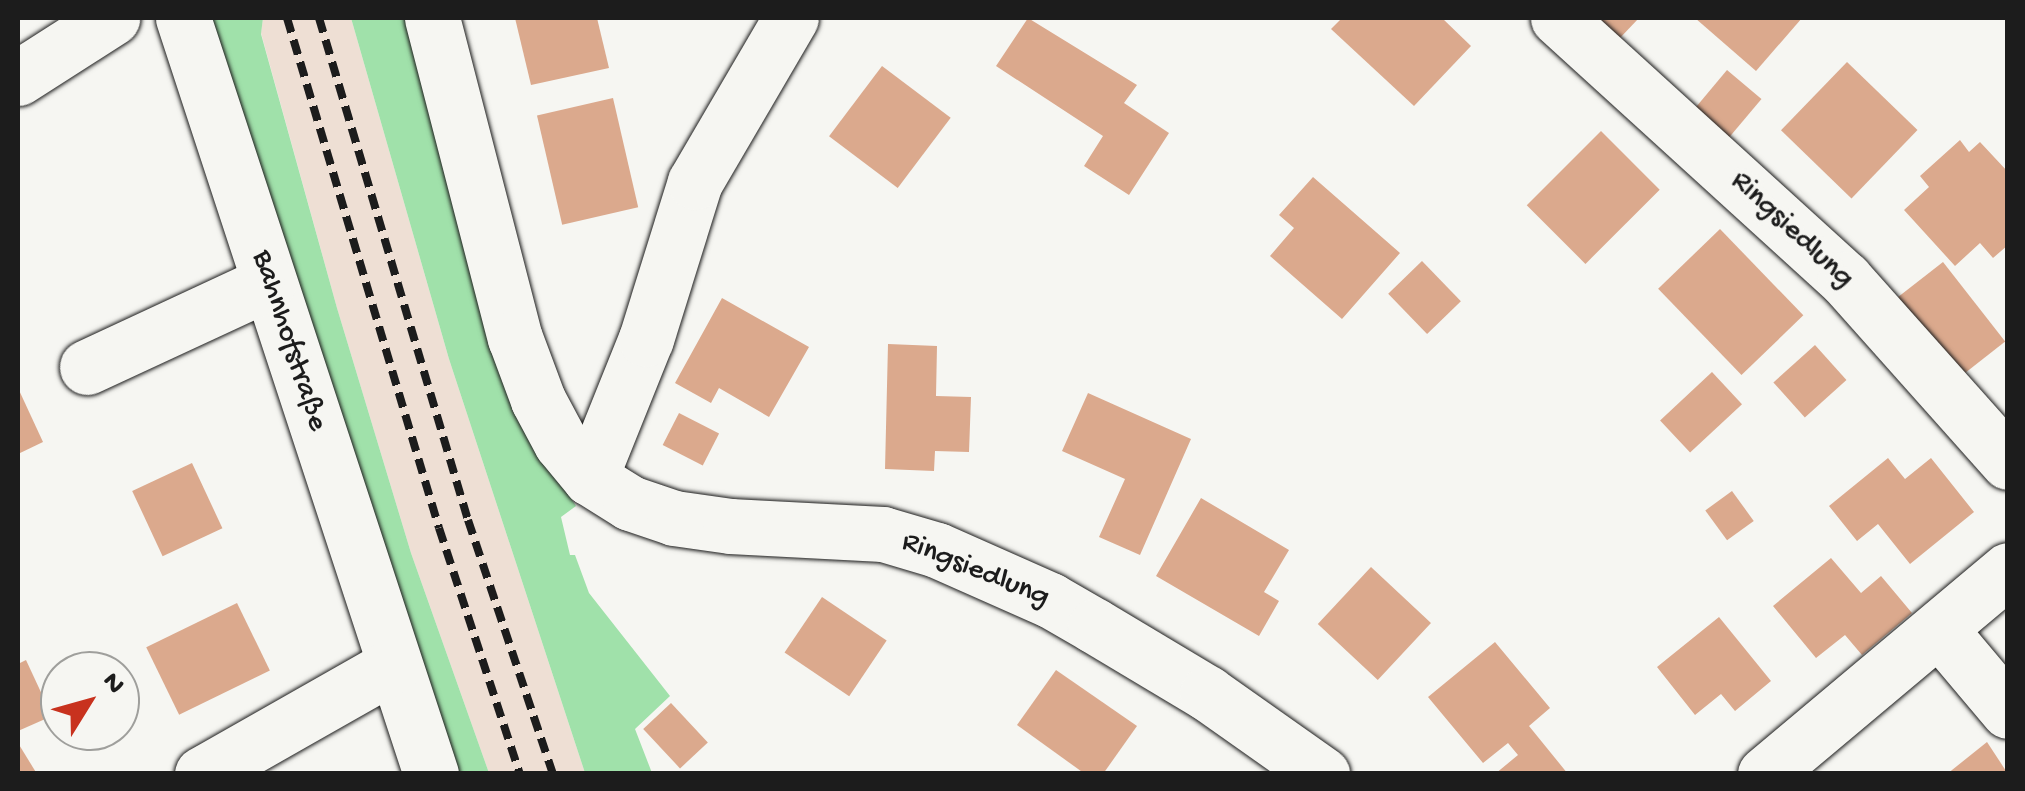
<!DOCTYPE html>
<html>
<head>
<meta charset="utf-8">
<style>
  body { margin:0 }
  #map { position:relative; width:2025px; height:791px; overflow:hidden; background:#f6f6f2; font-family:"Gochi Hand",sans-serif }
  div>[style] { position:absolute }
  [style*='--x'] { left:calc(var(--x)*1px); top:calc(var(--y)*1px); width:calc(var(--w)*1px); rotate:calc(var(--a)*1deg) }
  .built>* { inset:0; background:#eedfd4 }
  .green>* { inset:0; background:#a0e1aa }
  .building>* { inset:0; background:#dba98d; transform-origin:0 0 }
  .roads { filter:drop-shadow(0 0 2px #1c1c1c) drop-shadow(0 0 2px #1c1c1c) }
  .minor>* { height:55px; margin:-27.5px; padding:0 27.5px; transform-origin:27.5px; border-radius:27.5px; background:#f6f6f2 }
  .rail>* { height:8px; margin-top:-4px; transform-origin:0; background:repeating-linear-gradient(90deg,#1c1c1c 0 15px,transparent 0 23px) }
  span { translate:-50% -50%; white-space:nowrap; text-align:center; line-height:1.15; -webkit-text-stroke:10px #f6f6f2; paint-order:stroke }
  .street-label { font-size:30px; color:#1c1c1c }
  .frame { position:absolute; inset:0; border:20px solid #1c1c1c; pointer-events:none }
  .north { position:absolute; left:40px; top:651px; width:100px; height:100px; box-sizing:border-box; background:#f6f6f2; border:2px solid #9f9f9c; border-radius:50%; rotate:53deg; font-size:28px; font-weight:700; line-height:40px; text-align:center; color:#1c1c1c }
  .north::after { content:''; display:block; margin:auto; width:35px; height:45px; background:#c8321e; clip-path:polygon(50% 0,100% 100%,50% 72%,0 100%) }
</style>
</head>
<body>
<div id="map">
  <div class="built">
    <i style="clip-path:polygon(263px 18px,351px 18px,449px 359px,585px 773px,489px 773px,411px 553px,337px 308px,261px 33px)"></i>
  </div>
  <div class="green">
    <i style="clip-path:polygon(207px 18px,263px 18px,261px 34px,337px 308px,411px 553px,489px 773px,453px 773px)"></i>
    <i style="clip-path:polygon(351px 18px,408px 18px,540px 450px,576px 506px,561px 517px,570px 555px,575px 555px,589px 593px,670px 696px,635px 729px,652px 773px,585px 773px,449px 359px)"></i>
  </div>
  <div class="building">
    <i style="clip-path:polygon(515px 18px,597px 18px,609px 68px,531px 85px)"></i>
    <i style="clip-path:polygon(1028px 18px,1137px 85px,1124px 103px,1169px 133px,1129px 195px,1084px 166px,1103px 136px,996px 66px)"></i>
    <i style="clip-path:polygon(1342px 18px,1442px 18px,1471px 46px,1414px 106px,1331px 29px)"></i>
    <i style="clip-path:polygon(1596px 18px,1639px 18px,1619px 39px)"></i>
    <i style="clip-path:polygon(1695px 18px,1802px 18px,1756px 71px)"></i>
    <i style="left:1847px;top:62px;width:98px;height:95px;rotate:44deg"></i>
    <i style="left:882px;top:66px;width:86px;height:88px;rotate:37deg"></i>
    <i style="left:1727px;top:70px;width:45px;height:55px;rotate:40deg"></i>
    <i style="left:613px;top:98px;width:112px;height:78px;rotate:77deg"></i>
    <i style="left:1601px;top:131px;width:83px;height:105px;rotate:45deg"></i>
    <i style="clip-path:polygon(1960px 140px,1969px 152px,1980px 142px,2008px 172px,2008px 245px,1993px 258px,1980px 243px,1955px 266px,1904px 210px,1929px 187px,1920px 176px)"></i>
    <i style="clip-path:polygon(1313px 177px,1400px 253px,1342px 319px,1270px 256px,1294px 228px,1279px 215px)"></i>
    <i style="left:1720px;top:229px;width:120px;height:86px;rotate:46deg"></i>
    <i style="left:1422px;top:261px;width:56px;height:47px;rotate:46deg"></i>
    <i style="left:1943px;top:262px;width:101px;height:57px;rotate:52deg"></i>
    <i style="clip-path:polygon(722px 298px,809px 347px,769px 417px,719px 388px,711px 403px,675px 383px)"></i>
    <i style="clip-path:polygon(888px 344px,937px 346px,936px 396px,971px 397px,969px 452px,935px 451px,934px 471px,885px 469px)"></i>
    <i style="left:1815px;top:345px;width:47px;height:56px;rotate:48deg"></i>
    <i style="left:1712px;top:372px;width:44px;height:71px;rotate:47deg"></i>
    <i style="clip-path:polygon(18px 388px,43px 442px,18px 454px)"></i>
    <i style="clip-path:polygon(1088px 393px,1191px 439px,1140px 555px,1099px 537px,1125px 479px,1062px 451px)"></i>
    <i style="left:679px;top:413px;width:45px;height:36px;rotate:27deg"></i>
    <i style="clip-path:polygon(1888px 458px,1905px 479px,1931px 458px,1974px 512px,1910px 564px,1878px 524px,1857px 541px,1829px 506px)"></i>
    <i style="left:192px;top:463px;width:72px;height:66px;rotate:65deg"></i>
    <i style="left:1732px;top:491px;width:37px;height:33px;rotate:54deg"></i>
    <i style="clip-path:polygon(1201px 498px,1289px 550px,1264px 592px,1279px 601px,1259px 636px,1156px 576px)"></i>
    <i style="clip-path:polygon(1831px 558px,1861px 593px,1881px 576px,1912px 613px,1862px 655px,1845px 635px,1816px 658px,1773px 606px)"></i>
    <i style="left:1371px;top:567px;width:82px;height:78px;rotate:43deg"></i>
    <i style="left:822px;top:597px;width:78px;height:67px;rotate:34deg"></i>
    <i style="left:237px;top:603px;width:75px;height:101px;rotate:64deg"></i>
    <i style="clip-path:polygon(1719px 617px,1771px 681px,1735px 711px,1721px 694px,1695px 715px,1657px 667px)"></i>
    <i style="clip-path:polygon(1495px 642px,1550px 708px,1529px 726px,1568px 774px,1495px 774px,1518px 755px,1508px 743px,1483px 763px,1428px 697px)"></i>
    <i style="clip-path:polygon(26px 660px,52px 716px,18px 731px,18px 664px)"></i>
    <i style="clip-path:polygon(1056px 670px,1137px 726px,1103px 774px,1085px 774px,1017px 725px)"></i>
    <i style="left:671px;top:703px;width:54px;height:38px;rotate:47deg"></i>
    <i style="clip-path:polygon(1987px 742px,2008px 774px,1947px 774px)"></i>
    <i style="clip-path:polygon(18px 743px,37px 774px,18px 774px)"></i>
  </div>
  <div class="roads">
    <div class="minor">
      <i style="--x:183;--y:18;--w:796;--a:71.84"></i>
      <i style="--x:432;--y:18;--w:331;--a:75.5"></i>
      <i style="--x:515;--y:338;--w:66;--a:69.6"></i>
      <i style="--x:538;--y:400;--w:49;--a:61.9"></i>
      <i style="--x:561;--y:443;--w:45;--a:50.4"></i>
      <i style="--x:590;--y:478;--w:47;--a:32"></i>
      <i style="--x:630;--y:503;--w:46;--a:18.8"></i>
      <i style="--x:674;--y:518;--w:57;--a:8.1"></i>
      <i style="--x:730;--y:526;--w:153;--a:3"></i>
      <i style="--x:883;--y:534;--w:56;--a:16.5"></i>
      <i style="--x:937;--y:550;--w:124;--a:23.9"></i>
      <i style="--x:1050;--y:600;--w:52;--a:30"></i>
      <i style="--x:1095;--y:626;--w:131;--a:30.9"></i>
      <i style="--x:1207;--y:693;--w:141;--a:35.2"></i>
      <i style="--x:1558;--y:18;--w:388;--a:42.3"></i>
      <i style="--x:1845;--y:279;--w:245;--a:48.3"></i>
      <i style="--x:18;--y:78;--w:112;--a:-32.6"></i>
      <i style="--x:87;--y:367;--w:200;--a:-24.9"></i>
      <i style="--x:590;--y:478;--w:150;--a:-68.1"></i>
      <i style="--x:646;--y:339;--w:164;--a:-72.7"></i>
      <i style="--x:695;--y:182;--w:190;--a:-59.7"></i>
      <i style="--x:1939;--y:629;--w:107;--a:49.9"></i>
      <i style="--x:202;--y:774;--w:221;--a:-29.6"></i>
      <i style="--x:1765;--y:774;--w:317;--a:-40"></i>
    </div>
  </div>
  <div class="rail">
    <i style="--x:287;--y:18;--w:532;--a:73.4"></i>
    <i style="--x:439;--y:528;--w:259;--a:71.8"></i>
    <i style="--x:319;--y:18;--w:524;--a:73.47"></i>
    <i style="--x:468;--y:520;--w:268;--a:71.5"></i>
  </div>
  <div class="street-label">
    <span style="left:1791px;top:231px;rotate:43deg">Ringsiedlung</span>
    <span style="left:288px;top:341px;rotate:72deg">Bahnhofstraße</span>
    <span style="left:975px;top:571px;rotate:22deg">Ringsiedlung</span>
  </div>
  <div class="frame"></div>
  <div class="north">N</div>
</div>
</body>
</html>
